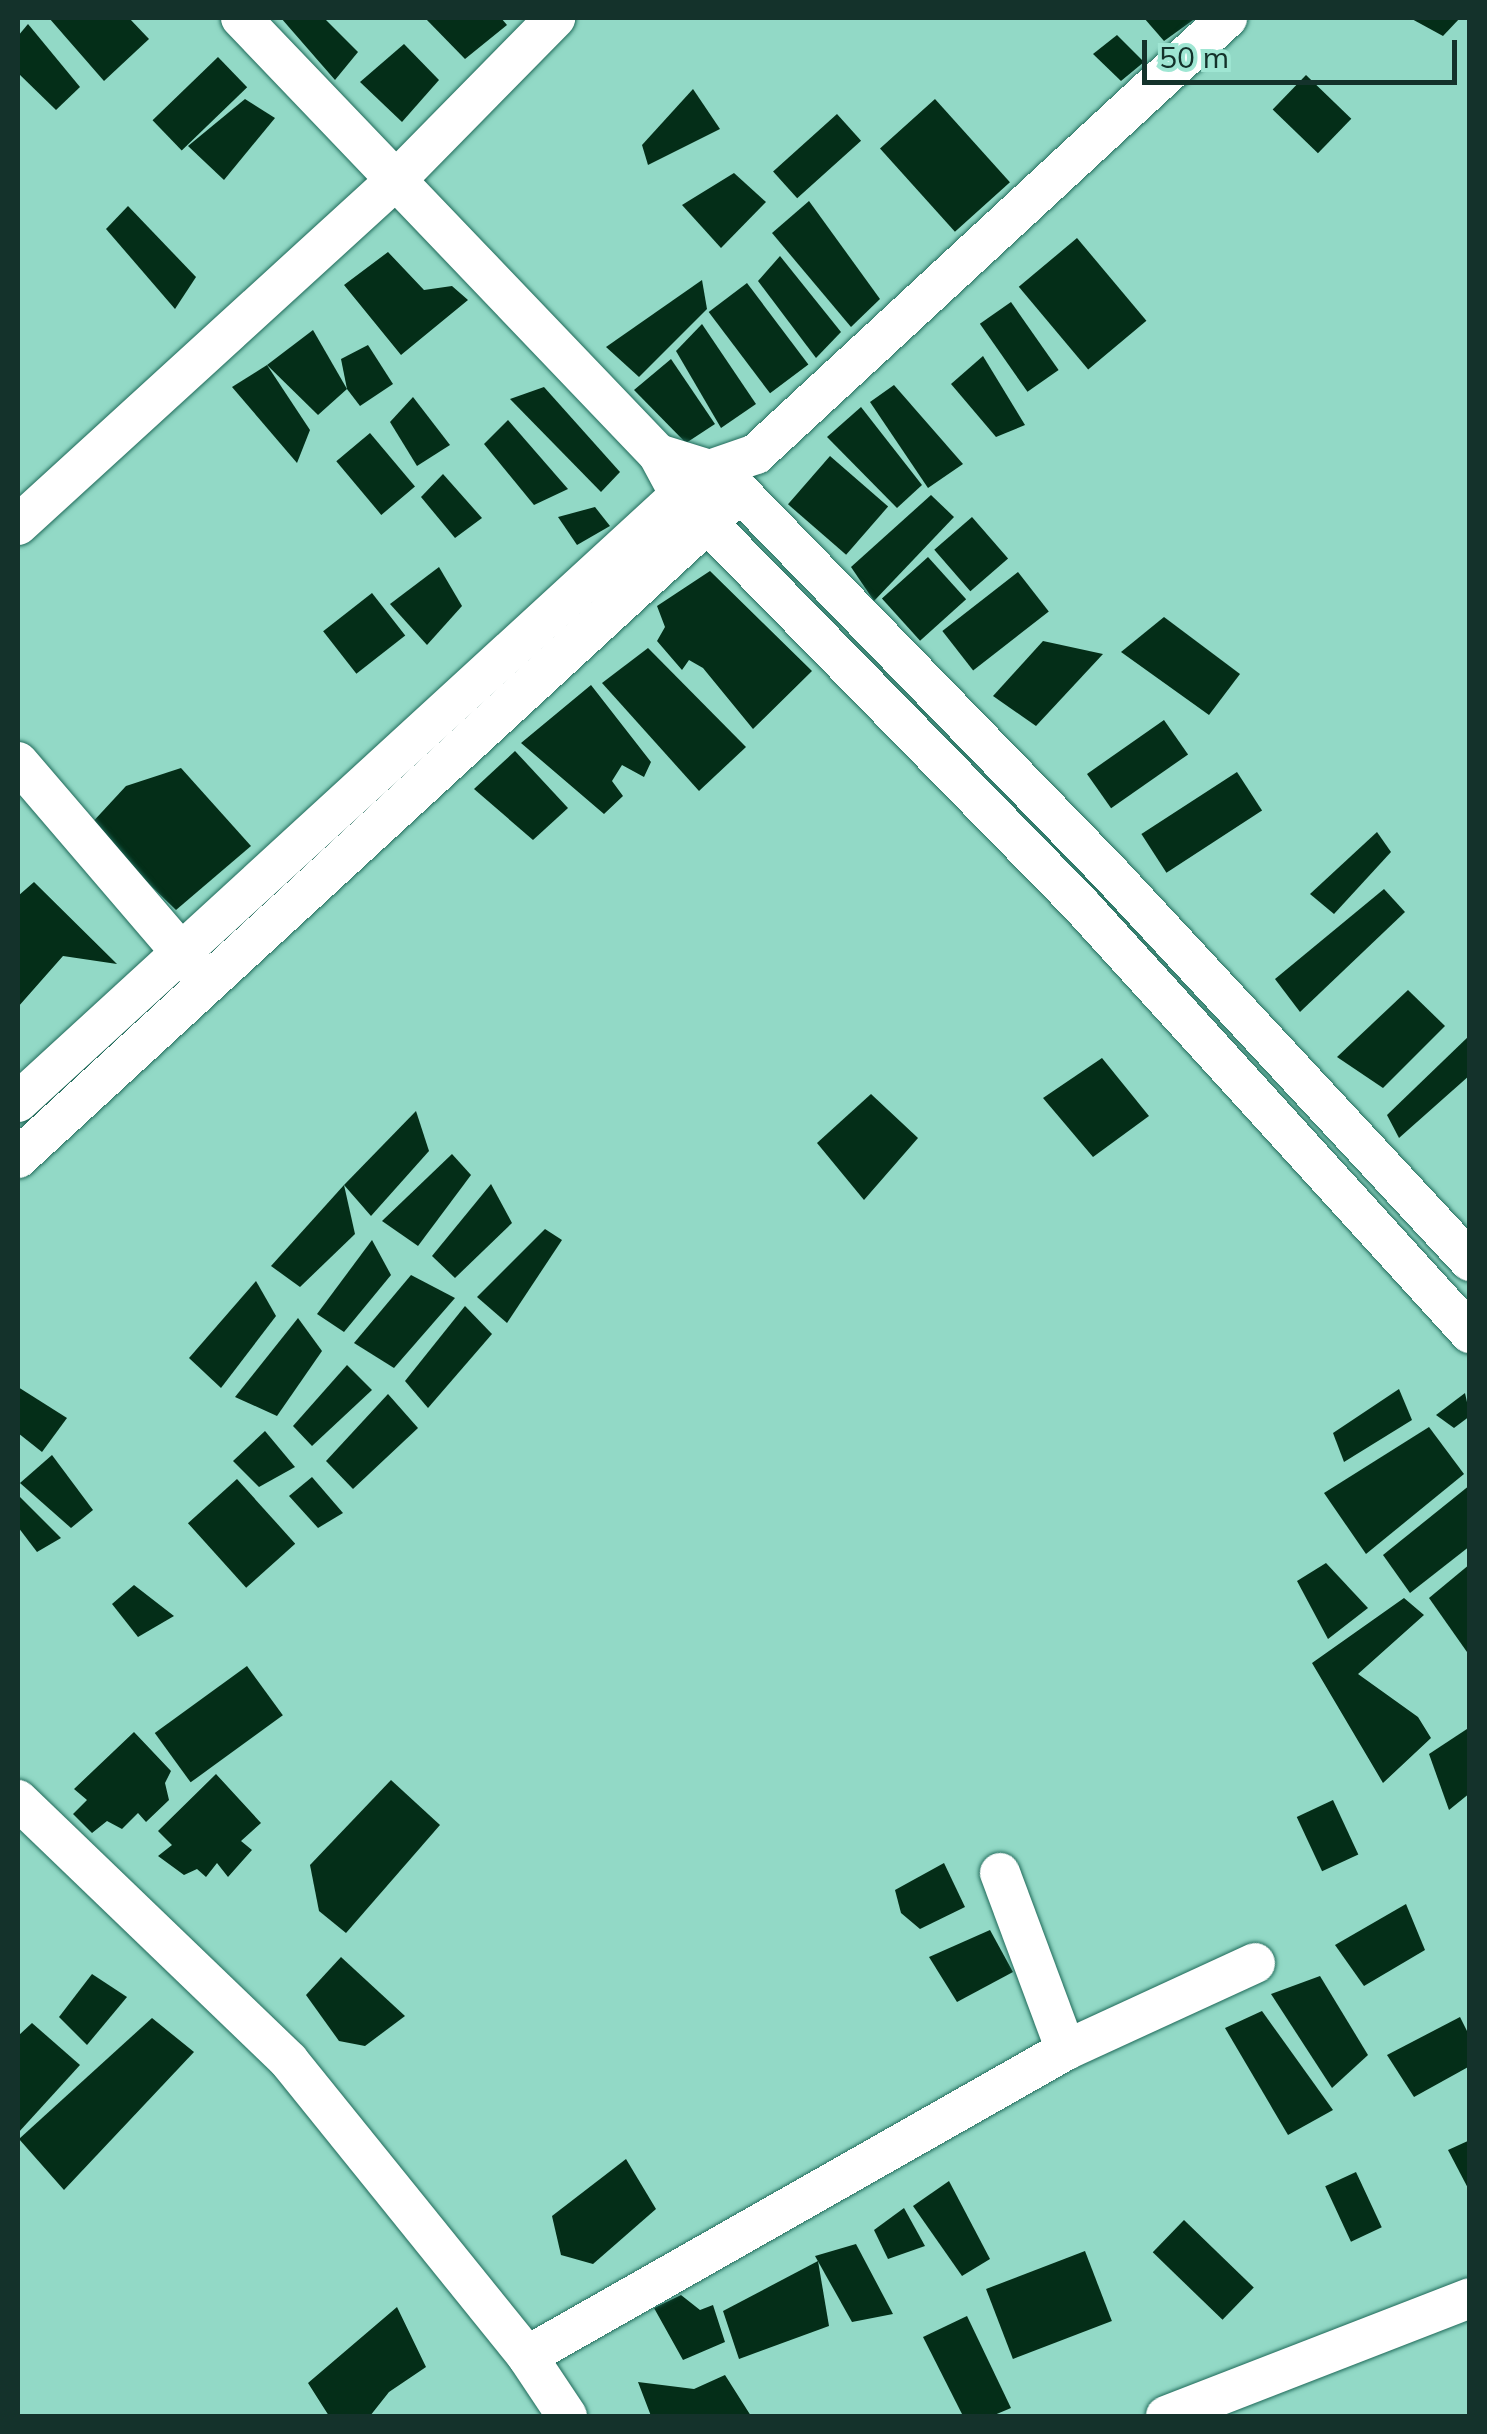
<!DOCTYPE html>
<html>
<head>
<meta charset="utf-8">
<style>
  body { margin:0 }
  #map { position:relative; width:1487px; height:2434px; overflow:hidden; background:#92d9c6; font-family:Mulish,sans-serif }
  div>[style] { position:absolute }
  [style*='--x'] { left:calc(var(--x)*1px); top:calc(var(--y)*1px); width:calc(var(--w)*1px); rotate:calc(var(--a)*1deg) }
  .building>* { inset:0; background:#042e18; transform-origin:0 0 }
  .roads { filter:drop-shadow(0 0 2px #206a5a) drop-shadow(0 0 2px #206a5a) }
  .minor>* { height:40px; margin:-20px; padding:0 20px; transform-origin:20px; border-radius:20px; background:#fff }
  span { translate:-50% -50%; white-space:nowrap; text-align:center; line-height:1.15; -webkit-text-stroke:10px #9fe6d3; paint-order:stroke }
  .frame { position:absolute; inset:0; border:20px solid #14322b; pointer-events:none }
  .scale { position:absolute; left:1142px; top:40px; width:315px; height:45px; box-sizing:border-box; border:5px solid #14322b; border-top:0; padding-left:12px; font-size:30px; line-height:35px; white-space:nowrap; color:#14322b; -webkit-text-stroke:8px #9fe6d3; paint-order:stroke }
</style>
</head>
<body>
<div id="map">
  <div class="building">
    <i style="clip-path:polygon(49px 18px,129px 18px,149px 39px,104px 81px)"></i>
    <i style="clip-path:polygon(281px 18px,324px 18px,358px 52px,335px 80px)"></i>
    <i style="clip-path:polygon(425px 18px,501px 18px,507px 25px,465px 59px)"></i>
    <i style="clip-path:polygon(1144px 18px,1196px 18px,1164px 41px)"></i>
    <i style="clip-path:polygon(1410px 18px,1460px 18px,1443px 36px)"></i>
    <i style="clip-path:polygon(28px 24px,80px 87px,56px 110px,18px 73px,18px 36px)"></i>
    <i style="clip-path:polygon(1117px 35px,1144px 62px,1121px 81px,1093px 54px)"></i>
    <i style="clip-path:polygon(404px 44px,439px 80px,402px 122px,360px 82px)"></i>
    <i style="left:218px;top:57px;width:42px;height:91px;rotate:46deg"></i>
    <i style="left:1306px;top:75px;width:63px;height:48px;rotate:44deg"></i>
    <i style="clip-path:polygon(693px 89px,720px 129px,648px 165px,642px 145px)"></i>
    <i style="clip-path:polygon(245px 99px,275px 118px,224px 180px,188px 146px)"></i>
    <i style="left:935px;top:99px;width:112px;height:74px;rotate:48deg"></i>
    <i style="left:837px;top:114px;width:36px;height:86px;rotate:48deg"></i>
    <i style="clip-path:polygon(734px 173px,766px 202px,721px 248px,682px 205px)"></i>
    <i style="clip-path:polygon(809px 201px,880px 299px,851px 327px,772px 233px)"></i>
    <i style="clip-path:polygon(128px 206px,196px 277px,175px 309px,106px 229px)"></i>
    <i style="left:1077px;top:238px;width:108px;height:76px;rotate:50deg"></i>
    <i style="clip-path:polygon(388px 252px,424px 290px,452px 286px,468px 300px,401px 355px,344px 285px)"></i>
    <i style="clip-path:polygon(780px 256px,841px 332px,816px 358px,758px 281px)"></i>
    <i style="clip-path:polygon(702px 280px,707px 309px,639px 377px,606px 347px)"></i>
    <i style="left:747px;top:283px;width:102px;height:48px;rotate:53deg"></i>
    <i style="left:1011px;top:302px;width:83px;height:38px;rotate:55deg"></i>
    <i style="clip-path:polygon(702px 324px,756px 404px,721px 428px,676px 351px)"></i>
    <i style="clip-path:polygon(313px 330px,347px 389px,318px 415px,267px 365px)"></i>
    <i style="clip-path:polygon(368px 345px,393px 384px,360px 406px,347px 389px,341px 359px)"></i>
    <i style="clip-path:polygon(983px 356px,1025px 425px,996px 437px,951px 384px)"></i>
    <i style="clip-path:polygon(671px 359px,715px 424px,686px 443px,634px 390px)"></i>
    <i style="clip-path:polygon(267px 365px,310px 430px,297px 463px,232px 387px)"></i>
    <i style="clip-path:polygon(894px 385px,963px 464px,928px 488px,870px 402px)"></i>
    <i style="clip-path:polygon(544px 387px,620px 472px,601px 492px,510px 399px)"></i>
    <i style="clip-path:polygon(413px 397px,450px 445px,417px 466px,390px 422px)"></i>
    <i style="clip-path:polygon(861px 407px,922px 485px,897px 508px,827px 437px)"></i>
    <i style="clip-path:polygon(508px 420px,568px 489px,534px 505px,484px 444px)"></i>
    <i style="left:370px;top:433px;width:70px;height:44px;rotate:50deg"></i>
    <i style="left:830px;top:456px;width:77px;height:64px;rotate:41deg"></i>
    <i style="clip-path:polygon(443px 474px,482px 518px,455px 538px,421px 497px)"></i>
    <i style="clip-path:polygon(931px 495px,954px 517px,874px 601px,851px 567px)"></i>
    <i style="clip-path:polygon(595px 507px,610px 526px,577px 545px,558px 517px)"></i>
    <i style="left:972px;top:517px;width:55px;height:50px;rotate:49deg"></i>
    <i style="left:928px;top:557px;width:57px;height:62px;rotate:48deg"></i>
    <i style="clip-path:polygon(439px 567px,462px 606px,427px 645px,390px 604px)"></i>
    <i style="clip-path:polygon(710px 571px,812px 671px,753px 729px,703px 668px,689px 660px,682px 670px,657px 641px,665px 627px,657px 606px)"></i>
    <i style="left:1018px;top:572px;width:50px;height:96px;rotate:52deg"></i>
    <i style="left:372px;top:593px;width:54px;height:62px;rotate:52deg"></i>
    <i style="clip-path:polygon(1164px 617px,1240px 674px,1209px 715px,1121px 652px)"></i>
    <i style="clip-path:polygon(1043px 641px,1103px 654px,1036px 726px,993px 696px)"></i>
    <i style="clip-path:polygon(648px 648px,746px 747px,699px 791px,602px 683px)"></i>
    <i style="clip-path:polygon(591px 685px,651px 762px,644px 777px,622px 765px,612px 781px,623px 796px,604px 814px,521px 743px)"></i>
    <i style="left:1164px;top:720px;width:42px;height:94px;rotate:55deg"></i>
    <i style="clip-path:polygon(515px 751px,568px 808px,533px 840px,474px 789px)"></i>
    <i style="clip-path:polygon(181px 768px,251px 846px,176px 910px,89px 826px,126px 786px)"></i>
    <i style="left:1237px;top:772px;width:46px;height:114px;rotate:57deg"></i>
    <i style="clip-path:polygon(1377px 832px,1391px 852px,1334px 914px,1310px 894px)"></i>
    <i style="clip-path:polygon(34px 882px,117px 964px,63px 956px,18px 1007px,18px 896px)"></i>
    <i style="clip-path:polygon(1384px 889px,1405px 912px,1300px 1012px,1275px 979px)"></i>
    <i style="clip-path:polygon(1408px 990px,1445px 1026px,1383px 1088px,1337px 1057px)"></i>
    <i style="clip-path:polygon(1470px 1035px,1470px 1075px,1399px 1138px,1387px 1115px)"></i>
    <i style="clip-path:polygon(1102px 1058px,1149px 1116px,1093px 1157px,1043px 1098px)"></i>
    <i style="clip-path:polygon(871px 1094px,918px 1138px,864px 1200px,817px 1143px)"></i>
    <i style="clip-path:polygon(416px 1111px,429px 1151px,371px 1216px,344px 1185px)"></i>
    <i style="clip-path:polygon(452px 1154px,471px 1175px,418px 1246px,382px 1221px)"></i>
    <i style="clip-path:polygon(491px 1184px,512px 1223px,455px 1278px,432px 1256px)"></i>
    <i style="clip-path:polygon(344px 1185px,355px 1234px,300px 1287px,271px 1266px)"></i>
    <i style="clip-path:polygon(545px 1229px,562px 1240px,507px 1323px,477px 1297px)"></i>
    <i style="clip-path:polygon(372px 1240px,391px 1275px,344px 1332px,317px 1314px)"></i>
    <i style="clip-path:polygon(411px 1275px,455px 1298px,394px 1368px,354px 1343px)"></i>
    <i style="clip-path:polygon(256px 1281px,276px 1316px,221px 1388px,189px 1358px)"></i>
    <i style="clip-path:polygon(465px 1306px,492px 1334px,428px 1408px,405px 1381px)"></i>
    <i style="clip-path:polygon(298px 1318px,322px 1351px,277px 1416px,235px 1397px)"></i>
    <i style="clip-path:polygon(347px 1365px,372px 1390px,312px 1446px,293px 1426px)"></i>
    <i style="clip-path:polygon(18px 1387px,67px 1418px,42px 1452px,18px 1433px)"></i>
    <i style="clip-path:polygon(1399px 1389px,1412px 1420px,1344px 1462px,1333px 1433px)"></i>
    <i style="clip-path:polygon(1465px 1393px,1470px 1416px,1454px 1428px,1436px 1415px)"></i>
    <i style="clip-path:polygon(388px 1394px,418px 1428px,353px 1489px,326px 1461px)"></i>
    <i style="clip-path:polygon(1429px 1427px,1464px 1474px,1366px 1554px,1324px 1493px)"></i>
    <i style="clip-path:polygon(265px 1431px,295px 1467px,259px 1487px,233px 1461px)"></i>
    <i style="clip-path:polygon(52px 1455px,93px 1510px,71px 1528px,20px 1483px)"></i>
    <i style="clip-path:polygon(312px 1477px,343px 1513px,318px 1528px,289px 1496px)"></i>
    <i style="left:237px;top:1479px;width:87px;height:66px;rotate:48deg"></i>
    <i style="clip-path:polygon(1470px 1485px,1470px 1546px,1410px 1593px,1383px 1555px)"></i>
    <i style="clip-path:polygon(18px 1495px,61px 1538px,37px 1552px,18px 1527px)"></i>
    <i style="clip-path:polygon(1326px 1563px,1368px 1608px,1328px 1639px,1297px 1581px)"></i>
    <i style="clip-path:polygon(1470px 1564px,1470px 1650px,1467px 1652px,1429px 1598px)"></i>
    <i style="clip-path:polygon(134px 1585px,174px 1616px,138px 1637px,112px 1604px)"></i>
    <i style="clip-path:polygon(1404px 1598px,1424px 1615px,1358px 1674px,1418px 1717px,1431px 1738px,1383px 1783px,1312px 1663px)"></i>
    <i style="left:247px;top:1666px;width:61px;height:114px;rotate:54deg"></i>
    <i style="clip-path:polygon(1470px 1727px,1470px 1793px,1449px 1810px,1429px 1754px)"></i>
    <i style="clip-path:polygon(134px 1732px,171px 1771px,165px 1783px,169px 1800px,146px 1822px,138px 1813px,122px 1829px,107px 1821px,92px 1833px,73px 1814px,87px 1800px,74px 1789px)"></i>
    <i style="clip-path:polygon(216px 1774px,261px 1823px,241px 1841px,252px 1850px,228px 1877px,217px 1863px,206px 1877px,197px 1869px,184px 1875px,158px 1856px,172px 1845px,158px 1831px)"></i>
    <i style="clip-path:polygon(391px 1780px,440px 1825px,346px 1933px,319px 1911px,310px 1865px)"></i>
    <i style="left:1333px;top:1800px;width:60px;height:40px;rotate:65deg"></i>
    <i style="clip-path:polygon(944px 1863px,965px 1907px,920px 1929px,901px 1913px,895px 1890px)"></i>
    <i style="clip-path:polygon(1406px 1904px,1425px 1950px,1364px 1986px,1335px 1945px)"></i>
    <i style="clip-path:polygon(990px 1930px,1013px 1972px,957px 2002px,929px 1957px)"></i>
    <i style="clip-path:polygon(341px 1957px,405px 2016px,365px 2046px,339px 2041px,306px 1995px)"></i>
    <i style="clip-path:polygon(92px 1974px,127px 1997px,87px 2045px,59px 2017px)"></i>
    <i style="clip-path:polygon(1320px 1976px,1368px 2055px,1332px 2088px,1271px 1994px)"></i>
    <i style="clip-path:polygon(1262px 2011px,1333px 2110px,1288px 2135px,1225px 2028px)"></i>
    <i style="clip-path:polygon(1460px 2017px,1470px 2037px,1470px 2066px,1414px 2097px,1387px 2055px)"></i>
    <i style="clip-path:polygon(152px 2018px,194px 2052px,64px 2190px,19px 2139px)"></i>
    <i style="clip-path:polygon(32px 2023px,80px 2065px,18px 2133px,18px 2036px)"></i>
    <i style="clip-path:polygon(1470px 2140px,1470px 2192px,1448px 2150px)"></i>
    <i style="clip-path:polygon(626px 2159px,656px 2209px,593px 2264px,561px 2255px,552px 2216px)"></i>
    <i style="left:1356px;top:2172px;width:61px;height:34px;rotate:65deg"></i>
    <i style="clip-path:polygon(949px 2181px,990px 2259px,962px 2276px,913px 2206px)"></i>
    <i style="clip-path:polygon(904px 2208px,925px 2246px,888px 2259px,874px 2230px)"></i>
    <i style="left:1184px;top:2220px;width:97px;height:45px;rotate:44deg"></i>
    <i style="clip-path:polygon(856px 2244px,893px 2314px,852px 2322px,815px 2256px)"></i>
    <i style="left:1085px;top:2251px;width:75px;height:106px;rotate:69deg"></i>
    <i style="clip-path:polygon(818px 2261px,829px 2326px,739px 2359px,723px 2311px)"></i>
    <i style="clip-path:polygon(681px 2295px,700px 2310px,713px 2305px,725px 2342px,683px 2360px,654px 2308px)"></i>
    <i style="clip-path:polygon(397px 2307px,426px 2367px,389px 2392px,370px 2416px,329px 2416px,308px 2383px)"></i>
    <i style="clip-path:polygon(967px 2316px,1011px 2408px,992px 2416px,963px 2416px,923px 2337px)"></i>
    <i style="clip-path:polygon(725px 2375px,751px 2416px,651px 2416px,638px 2382px,694px 2389px)"></i>
  </div>
  <div class="roads">
    <div class="minor">
      <i style="--x:241;--y:18;--w:603;--a:46.28"></i>
      <i style="--x:18;--y:525;--w:516;--a:-42.41"></i>
      <i style="--x:399;--y:177;--w:223;--a:-45.5"></i>
      <i style="--x:18;--y:762;--w:275;--a:49.4"></i>
      <i style="--x:18;--y:1102;--w:898;--a:-42.52"></i>
      <i style="--x:680;--y:495;--w:39;--a:-40"></i>
      <i style="--x:710;--y:470;--w:49;--a:-19.2"></i>
      <i style="--x:756;--y:454;--w:642;--a:-42.79"></i>
      <i style="--x:18;--y:1158;--w:965;--a:-42.65"></i>
      <i style="--x:1470;--y:1261;--w:531;--a:-132.86"></i>
      <i style="--x:1109;--y:872;--w:528;--a:-134.16"></i>
      <i style="--x:741;--y:493;--w:39;--a:-143"></i>
      <i style="--x:710;--y:470;--w:54;--a:-162.9"></i>
      <i style="--x:658;--y:454;--w:47;--a:61.8"></i>
      <i style="--x:680;--y:495;--w:572;--a:45.64"></i>
      <i style="--x:1080;--y:904;--w:580;--a:47.73"></i>
      <i style="--x:18;--y:1800;--w:376;--a:43.9"></i>
      <i style="--x:289;--y:2061;--w:379;--a:51.1"></i>
      <i style="--x:527;--y:2356;--w:72;--a:56.3"></i>
      <i style="--x:1000;--y:1873;--w:189;--a:69.6"></i>
      <i style="--x:527;--y:2356;--w:620;--a:-29.58"></i>
      <i style="--x:1066;--y:2050;--w:208;--a:-24.7"></i>
      <i style="--x:1166;--y:2416;--w:326;--a:-21.2"></i>
    </div>
  </div>
  <div class="frame"></div>
  <div class="scale">50 m</div>
</div>
</body>
</html>
